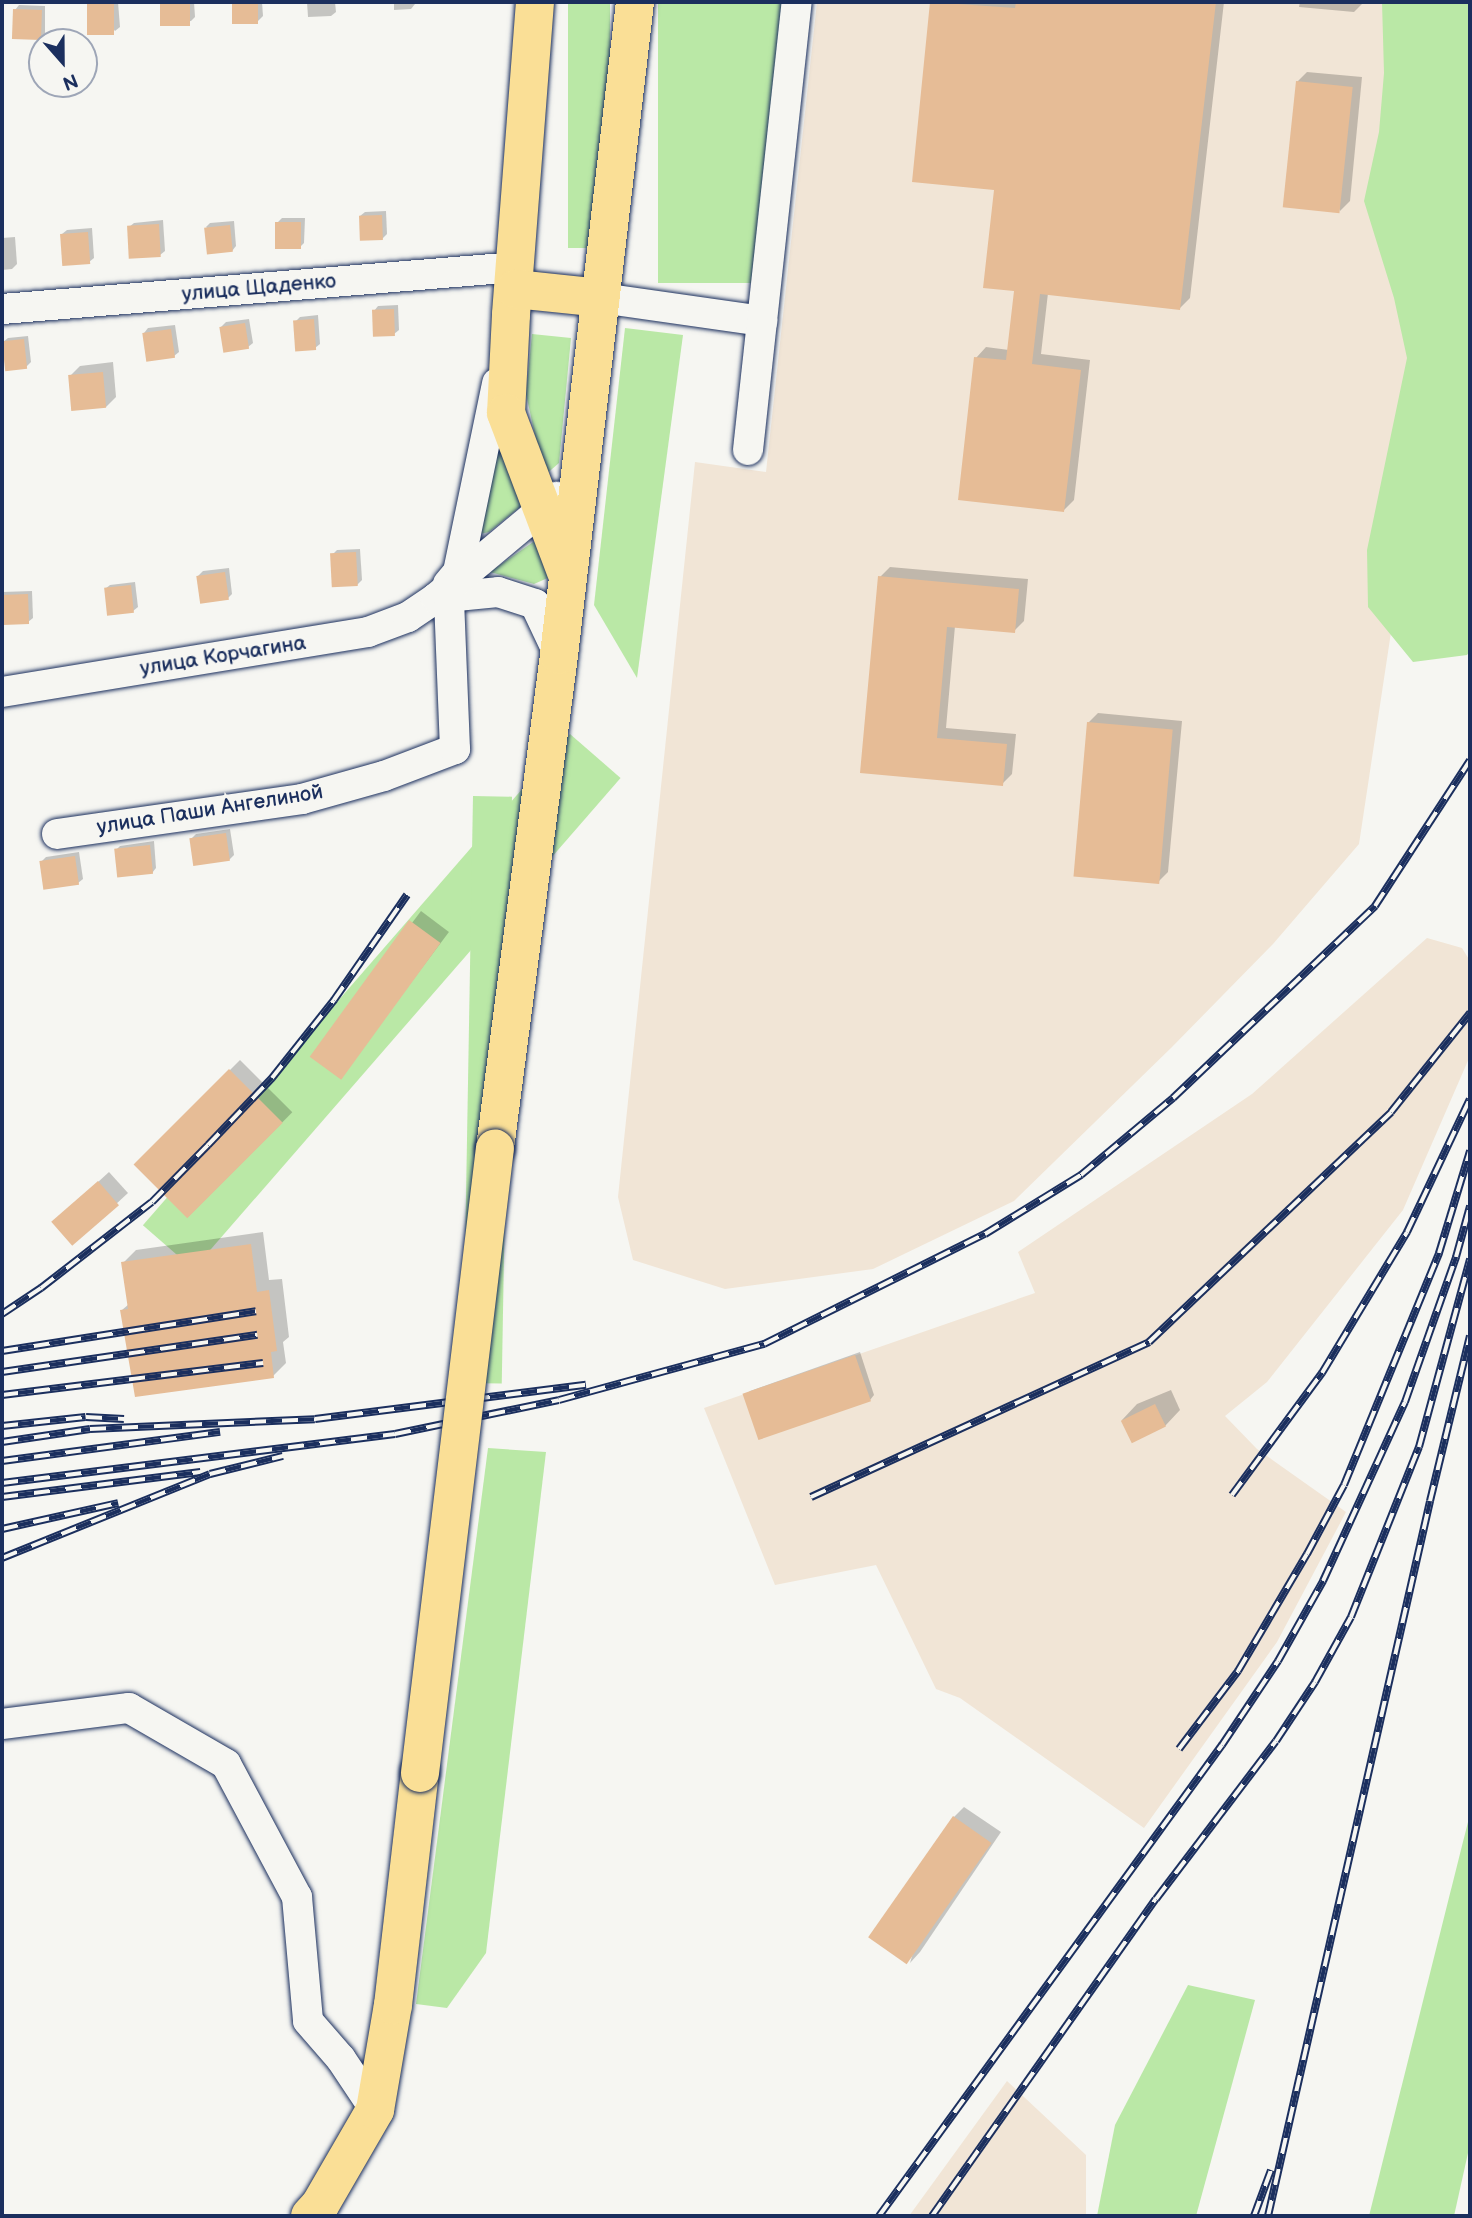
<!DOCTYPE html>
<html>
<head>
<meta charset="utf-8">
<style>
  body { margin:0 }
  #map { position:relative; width:1472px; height:2218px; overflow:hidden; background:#f6f6f2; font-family:"Balsamiq Sans",sans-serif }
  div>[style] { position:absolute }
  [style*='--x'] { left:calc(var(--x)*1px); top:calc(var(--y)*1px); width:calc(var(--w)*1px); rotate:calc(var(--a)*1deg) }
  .built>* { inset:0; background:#f1e5d6 }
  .green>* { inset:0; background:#bae8a6; transform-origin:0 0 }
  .shadow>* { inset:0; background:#0003; transform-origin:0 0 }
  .building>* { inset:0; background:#e6bc96; transform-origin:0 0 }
  .roads { filter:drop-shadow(0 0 2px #1b2f5e) drop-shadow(0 0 2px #1b2f5e) }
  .minor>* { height:30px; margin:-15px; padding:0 15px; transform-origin:15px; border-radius:15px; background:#f6f6f2 }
  .major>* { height:38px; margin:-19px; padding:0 19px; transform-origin:19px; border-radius:19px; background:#fadf96 }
  .rail>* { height:8px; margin-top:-4px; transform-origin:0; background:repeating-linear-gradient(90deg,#f6f6f2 0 16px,#1b2f5e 0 32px); box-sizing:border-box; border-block:2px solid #1b2f5e }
  .bridges { filter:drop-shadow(0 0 2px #1b2f5e) drop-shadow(0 0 2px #1b2f5e) }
  .major-bridge>* { height:38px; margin:-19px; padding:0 19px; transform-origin:19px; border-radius:19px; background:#fadf96 }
  span { translate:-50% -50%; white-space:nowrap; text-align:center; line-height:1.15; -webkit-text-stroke:7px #f6f6f2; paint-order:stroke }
  .street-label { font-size:21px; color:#1b2f5e }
  .frame { position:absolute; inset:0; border:4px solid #1b2f5e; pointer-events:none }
  .north { position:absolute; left:28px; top:28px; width:70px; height:70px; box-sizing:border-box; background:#f6f6f2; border:2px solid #9ea6b7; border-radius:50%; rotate:159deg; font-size:19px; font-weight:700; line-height:28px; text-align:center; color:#1b2f5e }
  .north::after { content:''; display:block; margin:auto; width:24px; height:32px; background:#1b2f5e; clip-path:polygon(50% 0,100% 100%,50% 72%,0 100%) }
</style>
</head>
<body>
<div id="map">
  <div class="built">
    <i style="clip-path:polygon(817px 2px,1470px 2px,1470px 110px,1359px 844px,1273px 944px,1172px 1047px,1014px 1201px,873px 1269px,725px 1289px,633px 1260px,618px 1197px,695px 462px,766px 472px)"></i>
    <i style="clip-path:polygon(1427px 938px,1462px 948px,1470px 961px,1470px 1056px,1403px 1210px,1267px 1382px,1225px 1416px,1257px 1449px,1346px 1512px,1277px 1642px,1144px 1828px,960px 1698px,936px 1689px,876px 1565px,775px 1585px,704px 1408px,1035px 1293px,1018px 1252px,1252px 1094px)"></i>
    <i style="clip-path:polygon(1007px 2081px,1086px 2155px,1086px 2216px,909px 2216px)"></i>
  </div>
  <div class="green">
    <i style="left:568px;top:2px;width:42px;height:246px"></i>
    <i style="left:658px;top:2px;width:123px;height:281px"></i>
    <i style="clip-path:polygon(1382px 2px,1470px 2px,1470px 651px,1467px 655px,1413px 662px,1368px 607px,1367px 550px,1407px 358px,1394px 298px,1364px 201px,1379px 132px,1384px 73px)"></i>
    <i style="clip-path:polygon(625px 328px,683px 335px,637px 678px,594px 605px)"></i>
    <i style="clip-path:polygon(532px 334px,571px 338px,559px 463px,544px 476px,526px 394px)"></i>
    <i style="clip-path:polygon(501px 429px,525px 503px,489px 532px,480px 534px)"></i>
    <i style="clip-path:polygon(536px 540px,550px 577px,534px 584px,490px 572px)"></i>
    <i style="left:570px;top:734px;width:67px;height:651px;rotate:41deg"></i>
    <i style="left:473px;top:796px;width:39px;height:587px;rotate:1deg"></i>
    <i style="clip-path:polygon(488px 1448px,546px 1452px,486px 1953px,447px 2008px,416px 2004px)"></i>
    <i style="clip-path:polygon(1470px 1814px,1470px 2144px,1454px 2216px,1369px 2216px)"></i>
    <i style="clip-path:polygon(1188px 1985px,1255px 2000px,1196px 2216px,1097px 2216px,1115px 2125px)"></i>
  </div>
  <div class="shadow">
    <i style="clip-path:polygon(89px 2px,118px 2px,120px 27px,115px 31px)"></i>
    <i style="clip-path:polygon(162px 2px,194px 2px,195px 17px,191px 21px,164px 24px)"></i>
    <i style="clip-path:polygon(233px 2px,262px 2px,263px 16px,258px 21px,234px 22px)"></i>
    <i style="clip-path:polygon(307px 2px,335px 2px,336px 12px,331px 16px,308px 17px)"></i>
    <i style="clip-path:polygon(394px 2px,415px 2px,415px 4px,411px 9px,394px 10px)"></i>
    <i style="clip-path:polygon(932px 2px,1224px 2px,1190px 298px,1180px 308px,1048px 293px,1041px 354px,1090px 360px,1074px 500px,1064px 510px,976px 358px,986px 347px,1009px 350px,1016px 290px,996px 188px,914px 180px)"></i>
    <i style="clip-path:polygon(1300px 2px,1364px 2px,1354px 12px,1299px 7px)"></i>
    <i style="clip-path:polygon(19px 5px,45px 6px,45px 33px,40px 38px,15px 10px)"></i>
    <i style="clip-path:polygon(1307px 72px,1362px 77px,1350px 201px,1340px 211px,1297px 82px)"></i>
    <i style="clip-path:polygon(386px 211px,387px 234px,382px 239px,360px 216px,365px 212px)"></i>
    <i style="clip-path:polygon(282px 218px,305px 218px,304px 243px,300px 247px,277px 223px)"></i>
    <i style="clip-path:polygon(163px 220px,165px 251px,160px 255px,129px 227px,134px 223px)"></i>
    <i style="clip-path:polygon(234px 221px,236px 246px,232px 251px,206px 227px,210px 223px)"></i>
    <i style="clip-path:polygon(92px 228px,94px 258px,89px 262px,62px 234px,67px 230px)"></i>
    <i style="clip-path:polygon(15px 237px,17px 264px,12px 269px,2px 270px,2px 238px)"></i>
    <i style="clip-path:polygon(398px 305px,399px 330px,394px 334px,374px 311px,378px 306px)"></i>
    <i style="clip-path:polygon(318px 315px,320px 344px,315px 348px,295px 322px,300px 317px)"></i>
    <i style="clip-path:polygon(249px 319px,253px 343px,248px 347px,221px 327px,226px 322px)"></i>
    <i style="clip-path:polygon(175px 325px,179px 352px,174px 356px,144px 333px,148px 328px)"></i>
    <i style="clip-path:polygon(28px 336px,31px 362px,26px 367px,3px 342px,8px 338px)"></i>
    <i style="clip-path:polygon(113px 362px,116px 397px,106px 407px,70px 376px,80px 366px)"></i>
    <i style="clip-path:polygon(360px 549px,362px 580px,357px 585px,332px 555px,337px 550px)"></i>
    <i style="clip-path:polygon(890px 567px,1028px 579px,1024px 621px,1014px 631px,955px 626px,946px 728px,1016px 734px,1012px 774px,1002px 784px,862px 771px,880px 577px)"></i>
    <i style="clip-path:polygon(229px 568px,232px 594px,228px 598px,198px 576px,203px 571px)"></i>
    <i style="clip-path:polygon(135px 582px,138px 607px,133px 611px,105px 589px,110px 585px)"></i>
    <i style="clip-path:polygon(32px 591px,33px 618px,28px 622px,2px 624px,2px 592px)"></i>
    <i style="clip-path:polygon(1098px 713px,1182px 721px,1168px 872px,1158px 882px,1088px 723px)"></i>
    <i style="clip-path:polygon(230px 829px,234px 855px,229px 860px,191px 839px,196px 834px)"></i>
    <i style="clip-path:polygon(154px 841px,156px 868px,152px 873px,116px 850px,120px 846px)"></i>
    <i style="clip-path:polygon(79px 852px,83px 879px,78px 883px,41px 862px,46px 857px)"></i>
    <i style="left:421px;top:911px;width:35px;height:182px;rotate:37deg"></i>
    <i style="left:240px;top:1060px;width:74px;height:148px;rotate:45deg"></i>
    <i style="clip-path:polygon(109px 1172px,128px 1193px,73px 1244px,64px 1213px)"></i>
    <i style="clip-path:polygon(263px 1232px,269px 1280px,282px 1279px,289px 1337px,283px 1342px,286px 1363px,273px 1376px,122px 1310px,129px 1304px,123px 1263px,136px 1250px)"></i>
    <i style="clip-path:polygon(860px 1352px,874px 1395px,870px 1400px,745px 1396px,750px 1391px)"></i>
    <i style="clip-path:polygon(1171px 1390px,1180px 1410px,1165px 1426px,1122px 1420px,1137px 1404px)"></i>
    <i style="clip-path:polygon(964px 1807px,1001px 1832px,920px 1952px,910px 1963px,954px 1817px)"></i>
  </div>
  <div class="building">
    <i style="left:87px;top:2px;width:27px;height:33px"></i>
    <i style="left:160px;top:2px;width:30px;height:24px"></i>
    <i style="left:232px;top:2px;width:26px;height:22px"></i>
    <i style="clip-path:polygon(930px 2px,1015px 8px,1016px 2px,1216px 2px,1180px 310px,1040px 294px,1032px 364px,1081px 370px,1064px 512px,958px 500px,974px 357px,1006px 360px,1014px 291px,983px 288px,994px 190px,912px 182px)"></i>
    <i style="left:13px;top:9px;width:29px;height:30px;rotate:2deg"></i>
    <i style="left:1296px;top:81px;width:57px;height:127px;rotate:6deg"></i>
    <i style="left:382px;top:215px;width:25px;height:23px;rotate:88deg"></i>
    <i style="left:275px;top:222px;width:26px;height:27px"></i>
    <i style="left:159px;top:224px;width:33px;height:32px;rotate:87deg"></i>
    <i style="left:230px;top:225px;width:27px;height:26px;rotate:84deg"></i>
    <i style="left:88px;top:232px;width:32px;height:28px;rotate:86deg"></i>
    <i style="left:394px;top:309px;width:27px;height:22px;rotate:88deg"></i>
    <i style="left:314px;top:319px;width:31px;height:21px;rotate:86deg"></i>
    <i style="left:245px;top:323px;width:26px;height:26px;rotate:81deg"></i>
    <i style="left:171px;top:329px;width:29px;height:29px;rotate:82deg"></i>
    <i style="left:24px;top:339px;width:30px;height:22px;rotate:84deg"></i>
    <i style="left:103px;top:372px;width:36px;height:35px;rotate:85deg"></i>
    <i style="left:356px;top:552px;width:34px;height:26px;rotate:87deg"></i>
    <i style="left:225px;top:572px;width:28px;height:29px;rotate:82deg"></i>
    <i style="clip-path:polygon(878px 576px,1019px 589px,1015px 633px,947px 627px,937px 738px,1007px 744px,1003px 786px,860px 773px)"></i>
    <i style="left:131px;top:585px;width:28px;height:27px;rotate:84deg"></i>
    <i style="left:28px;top:594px;width:30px;height:26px;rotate:88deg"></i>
    <i style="left:1087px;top:722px;width:86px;height:155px;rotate:5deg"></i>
    <i style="left:226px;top:833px;width:28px;height:37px;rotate:82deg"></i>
    <i style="left:150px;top:845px;width:29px;height:36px;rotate:84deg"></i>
    <i style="left:75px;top:856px;width:29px;height:36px;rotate:82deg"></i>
    <i style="left:409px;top:920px;width:39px;height:169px;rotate:36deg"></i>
    <i style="left:229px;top:1069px;width:76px;height:135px;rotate:45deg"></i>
    <i style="left:98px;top:1181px;width:32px;height:62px;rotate:49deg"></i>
    <i style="clip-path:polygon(251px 1244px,257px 1292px,269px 1290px,277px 1351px,271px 1352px,274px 1378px,135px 1397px,120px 1310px,128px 1309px,121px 1262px)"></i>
    <i style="left:855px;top:1355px;width:49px;height:119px;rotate:71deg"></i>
    <i style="left:1155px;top:1404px;width:25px;height:38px;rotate:64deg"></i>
    <i style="left:953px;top:1816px;width:47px;height:148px;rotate:35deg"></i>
  </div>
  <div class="roads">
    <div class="minor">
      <i style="--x:601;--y:298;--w:163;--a:8.1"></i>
      <i style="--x:2;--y:309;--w:516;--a:-4.67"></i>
      <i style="--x:748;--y:450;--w:451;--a:-83.8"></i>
      <i style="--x:448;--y:584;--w:16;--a:-50"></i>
      <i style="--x:458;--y:572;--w:193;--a:-78.3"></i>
      <i style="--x:436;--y:598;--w:62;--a:-5.5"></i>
      <i style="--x:498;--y:592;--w:39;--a:18"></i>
      <i style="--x:535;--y:604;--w:56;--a:64.8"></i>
      <i style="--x:2;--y:692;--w:371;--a:-9.3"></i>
      <i style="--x:368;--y:632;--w:43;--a:-20.6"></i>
      <i style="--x:408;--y:617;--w:34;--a:-34"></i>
      <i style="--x:436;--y:598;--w:158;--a:-39.9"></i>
      <i style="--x:57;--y:834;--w:247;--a:-8.1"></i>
      <i style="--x:302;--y:799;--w:85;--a:-15.7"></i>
      <i style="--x:384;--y:776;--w:76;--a:-20.8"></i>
      <i style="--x:455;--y:749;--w:152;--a:-92.3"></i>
      <i style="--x:2;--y:1724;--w:128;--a:-7.2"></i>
      <i style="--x:129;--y:1708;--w:112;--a:30"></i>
      <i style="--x:226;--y:1764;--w:151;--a:61.9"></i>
      <i style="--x:297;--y:1897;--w:124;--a:84.9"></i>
      <i style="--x:308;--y:2021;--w:50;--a:49"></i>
      <i style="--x:341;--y:2059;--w:61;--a:56.3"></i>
    </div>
    <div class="major">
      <i style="--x:535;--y:2;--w:314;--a:94.4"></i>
      <i style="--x:511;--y:315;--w:98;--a:92.9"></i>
      <i style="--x:506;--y:413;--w:170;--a:69.3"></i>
      <i style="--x:515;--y:289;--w:86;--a:6"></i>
      <i style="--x:495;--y:1148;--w:497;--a:-82.6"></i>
      <i style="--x:559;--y:655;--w:657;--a:-83.36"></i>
      <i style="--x:310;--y:2216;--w:15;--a:-48"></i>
      <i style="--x:320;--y:2205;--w:110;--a:-59.9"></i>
      <i style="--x:375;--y:2110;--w:107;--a:-80.3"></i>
      <i style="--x:393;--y:2005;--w:234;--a:-83.4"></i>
    </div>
  </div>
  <div class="rail">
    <i style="--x:2;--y:1314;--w:47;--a:-33.7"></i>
    <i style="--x:41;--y:1288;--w:140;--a:-37.8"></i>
    <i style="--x:152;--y:1202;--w:80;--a:-45.5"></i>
    <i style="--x:208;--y:1145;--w:93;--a:-46.3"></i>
    <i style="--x:272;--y:1078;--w:100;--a:-51.5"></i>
    <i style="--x:334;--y:1000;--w:128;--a:-55.2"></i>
    <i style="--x:2;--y:1351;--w:257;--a:-8.9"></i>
    <i style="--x:2;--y:1372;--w:258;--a:-8.3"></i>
    <i style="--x:2;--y:1395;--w:263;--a:-7"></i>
    <i style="--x:2;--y:1426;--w:84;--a:-6.1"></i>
    <i style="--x:86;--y:1417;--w:38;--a:3"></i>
    <i style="--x:2;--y:1442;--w:89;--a:-8.4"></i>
    <i style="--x:90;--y:1429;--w:225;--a:-2.5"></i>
    <i style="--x:315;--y:1419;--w:273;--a:-7.2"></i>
    <i style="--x:2;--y:1461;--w:220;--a:-7.6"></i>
    <i style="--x:2;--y:1483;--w:396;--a:-7.1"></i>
    <i style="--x:395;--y:1434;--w:167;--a:-11.7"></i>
    <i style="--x:559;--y:1400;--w:213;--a:-15.3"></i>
    <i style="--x:764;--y:1344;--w:247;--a:-26.5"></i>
    <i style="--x:985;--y:1234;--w:113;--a:-31.6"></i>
    <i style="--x:1081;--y:1175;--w:120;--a:-39.9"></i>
    <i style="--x:1173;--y:1098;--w:279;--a:-43.5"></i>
    <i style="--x:1375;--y:906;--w:174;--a:-56.9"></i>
    <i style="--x:1232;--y:1495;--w:152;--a:-53.6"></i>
    <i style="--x:1322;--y:1373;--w:165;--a:-58.9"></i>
    <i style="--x:1407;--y:1232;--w:147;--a:-64.7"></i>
    <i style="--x:2;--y:1497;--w:200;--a:-7.2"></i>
    <i style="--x:811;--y:1497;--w:372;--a:-24.6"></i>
    <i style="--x:1149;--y:1342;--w:334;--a:-43.5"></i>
    <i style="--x:1391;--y:1112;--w:127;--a:-51.4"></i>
    <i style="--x:2;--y:1529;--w:119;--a:-12.6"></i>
    <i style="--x:2;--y:1558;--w:224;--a:-22"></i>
    <i style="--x:210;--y:1474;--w:75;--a:-13.9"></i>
    <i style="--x:1179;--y:1749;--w:98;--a:-52.9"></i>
    <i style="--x:1238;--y:1671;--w:136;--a:-59.5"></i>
    <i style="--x:1307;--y:1554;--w:78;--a:-61.8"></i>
    <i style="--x:1344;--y:1485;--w:251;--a:-67.7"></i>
    <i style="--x:1439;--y:1253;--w:107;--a:-73.1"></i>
    <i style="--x:879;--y:2216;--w:583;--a:-53.94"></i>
    <i style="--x:1222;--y:1745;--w:101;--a:-56.3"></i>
    <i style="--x:1278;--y:1661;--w:92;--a:-60.6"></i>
    <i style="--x:1323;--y:1581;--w:197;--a:-65.4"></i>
    <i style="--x:1405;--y:1402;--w:154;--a:-70.6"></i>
    <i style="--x:1456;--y:1257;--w:53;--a:-74.6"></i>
    <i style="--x:932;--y:2216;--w:388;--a:-54.8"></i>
    <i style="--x:1156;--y:1899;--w:198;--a:-52.8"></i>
    <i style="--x:1276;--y:1741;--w:71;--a:-56.5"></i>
    <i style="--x:1315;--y:1682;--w:74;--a:-61"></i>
    <i style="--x:1351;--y:1617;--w:183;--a:-68.2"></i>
    <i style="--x:1419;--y:1447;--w:195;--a:-74.8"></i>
    <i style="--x:1254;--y:2216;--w:49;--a:-69.7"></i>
    <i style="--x:1268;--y:2216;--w:733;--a:-77.23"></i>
    <i style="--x:1430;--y:1501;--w:170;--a:-76.4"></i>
  </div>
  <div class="bridges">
    <div class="major-bridge">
      <i style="--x:420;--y:1773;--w:629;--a:-83.16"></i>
    </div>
  </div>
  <div class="street-label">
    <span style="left:259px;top:288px;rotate:-5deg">улица Щаденко</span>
    <span style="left:223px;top:656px;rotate:-9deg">улица Корчагина</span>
    <span style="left:210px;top:810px;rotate:-9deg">улица Паши Ангелиной</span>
  </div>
  <div class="frame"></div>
  <div class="north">N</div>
</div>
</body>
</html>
